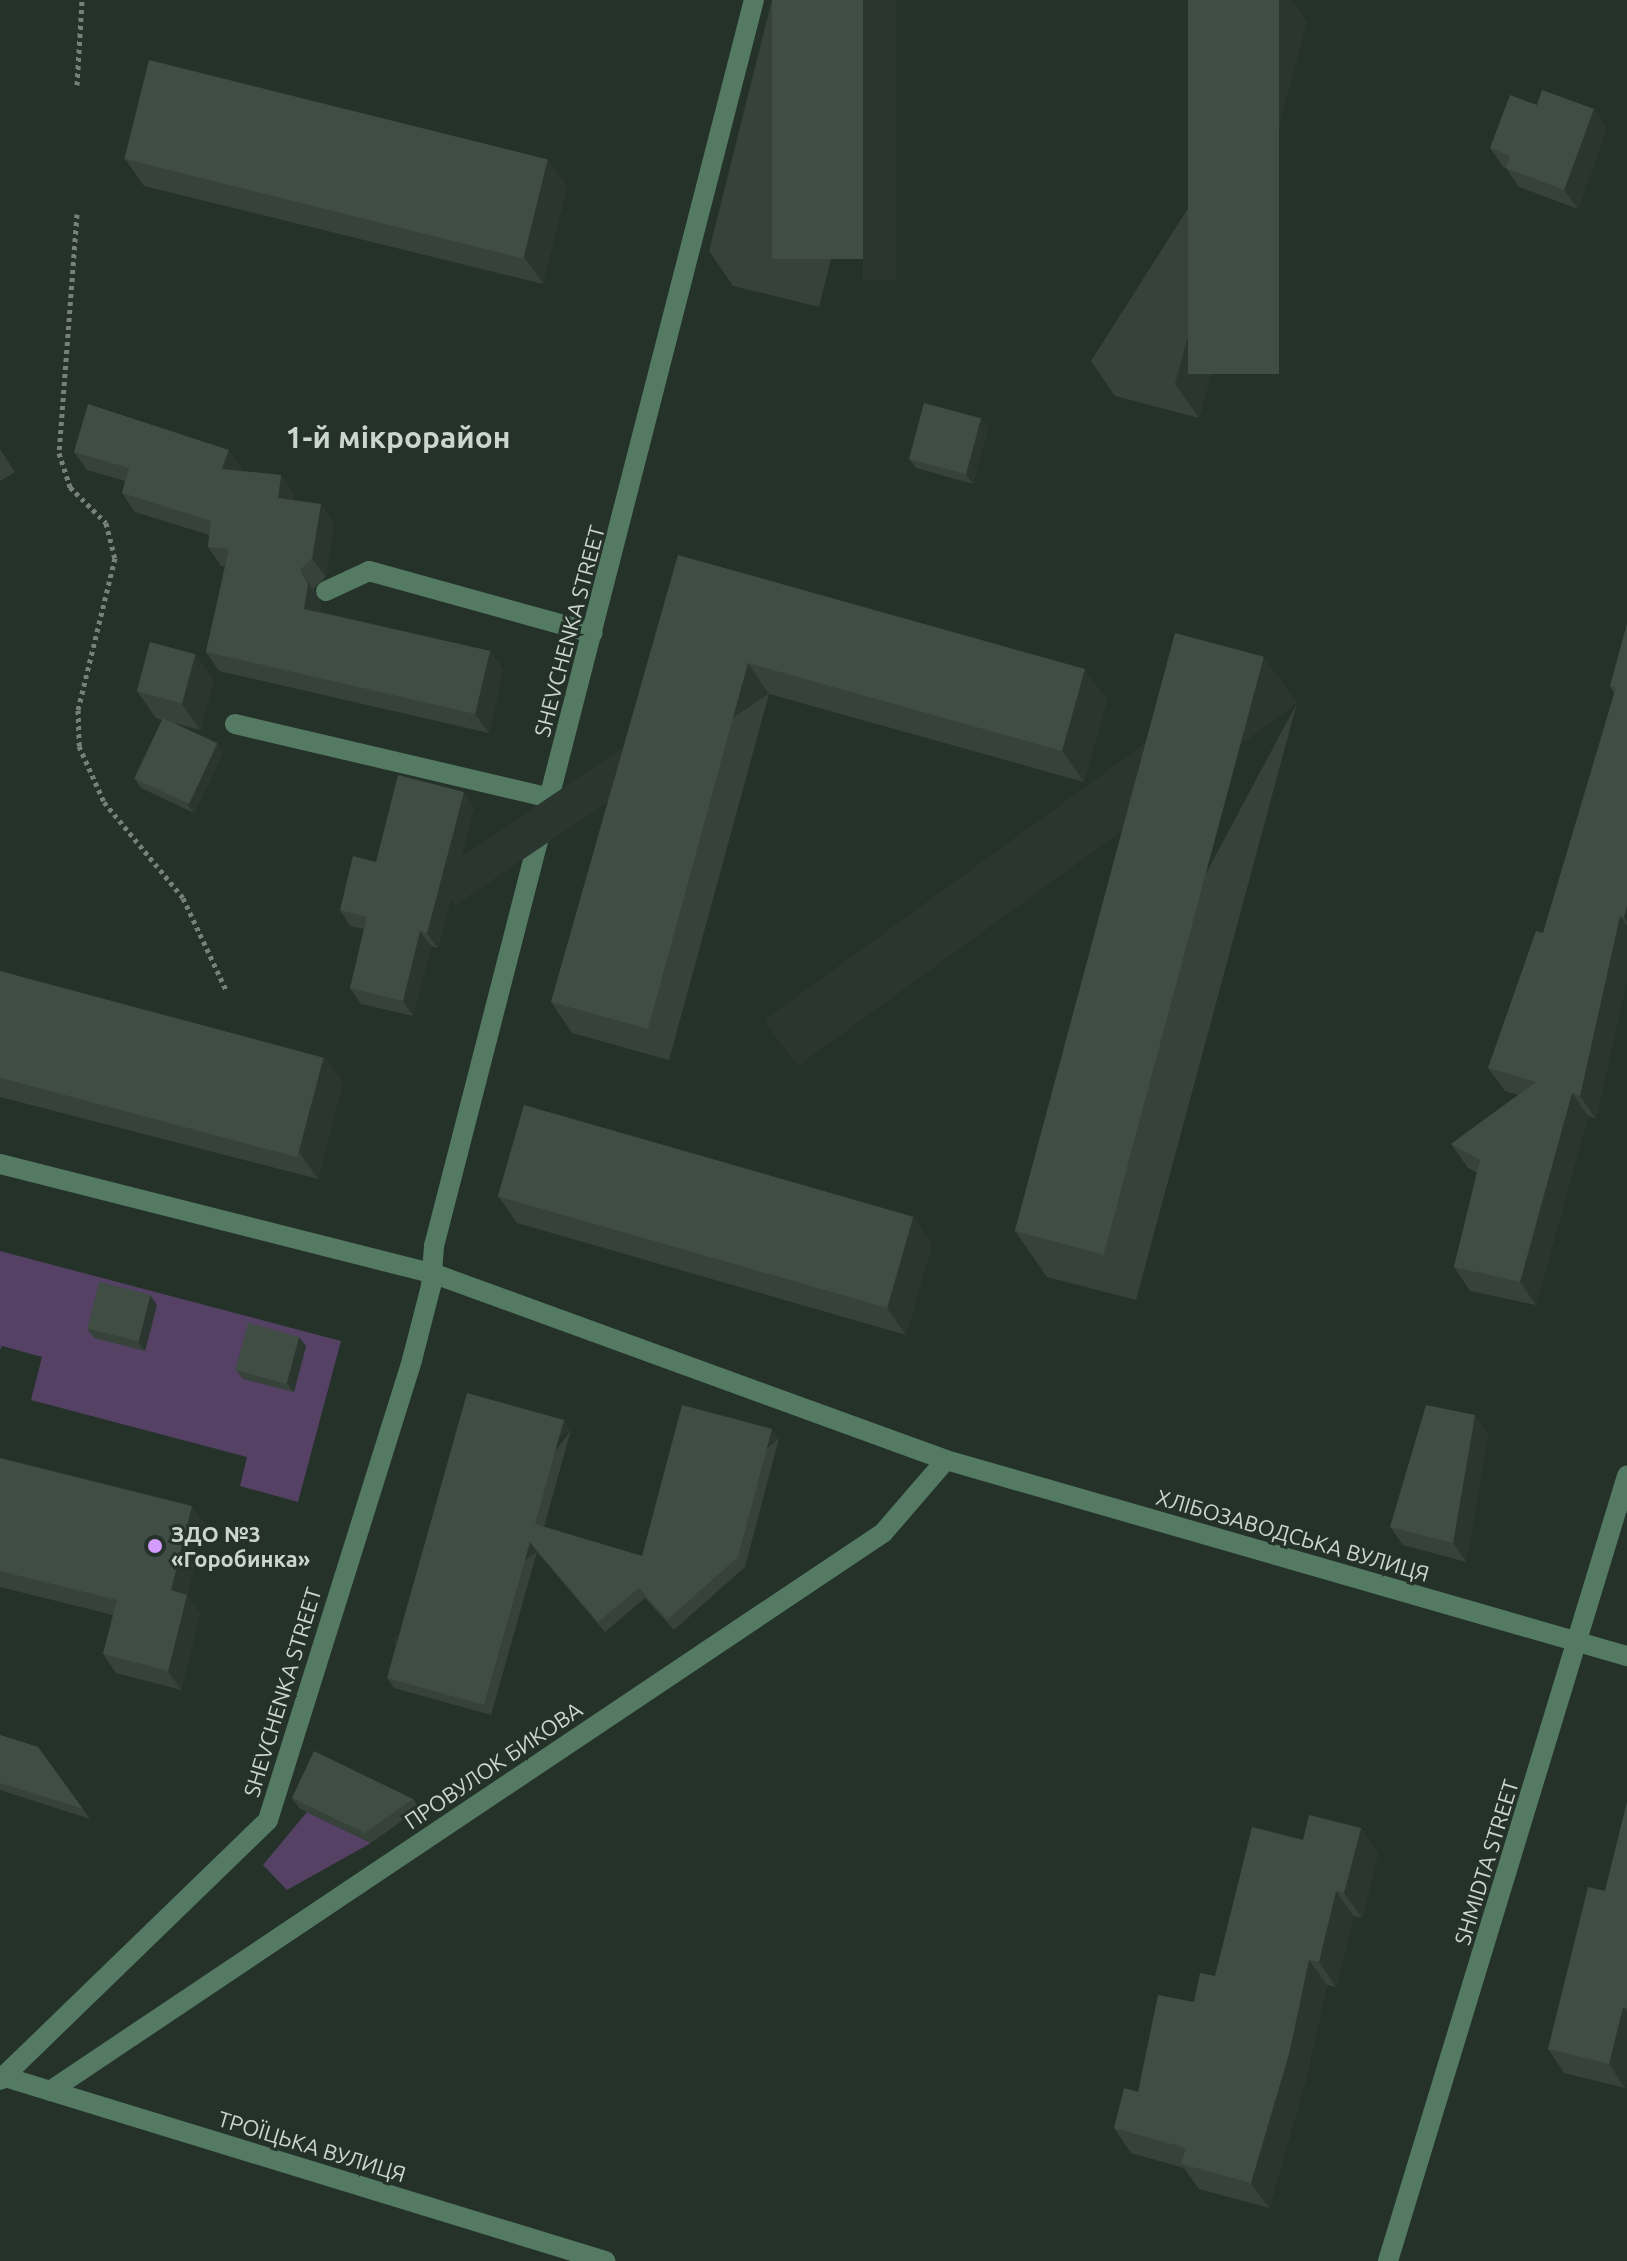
<!DOCTYPE html>
<html>
<head>
<meta charset="utf-8">
<style>
  body { margin:0 }
  #map { position:relative; width:1627px; height:2261px; overflow:hidden; background:#24322a; font-family:Ubuntu,sans-serif }
  div>[style] { position:absolute }
  [style*='--x'] { left:calc(var(--x)*1px); top:calc(var(--y)*1px); width:calc(var(--w)*1px); rotate:calc(var(--a)*1deg) }
  .green>* { inset:0; background:#554163 }
  .path>* { height:5px; margin-top:-2.5px; transform-origin:0; background:repeating-linear-gradient(90deg,#76817b 0 4px,transparent 0 8px) }
  .minor>* { height:20px; margin:-10px; padding:0 10px; transform-origin:10px; border-radius:10px; background:#547a64 }
  .wall>* { inset:0; background:#36423a }
  .shaded-wall>* { inset:0; background:#2c3630; transform-origin:0 0 }
  .building>* { inset:0; background:#3f4d44; transform-origin:0 0 }
  .dots>* { width:22px; height:22px; translate:-50% -50%; box-sizing:border-box; border:4px solid #24322a; border-radius:50% }
  span { translate:-50% -50%; white-space:nowrap; text-align:center; line-height:1.15; -webkit-text-stroke:6px #24322a; paint-order:stroke }
  .street-label { font-size:22px; color:#ccd5d0 }
  .poi-label { font-size:22px; color:#ccd5d0; font-weight:700 }
  .left { translate:0 -50%; text-align:left }
  .district-label { font-size:30px; color:#ccd5d0; font-weight:700 }
</style>
</head>
<body>
<div id="map">
  <div class="green">
    <i style="clip-path:polygon(0 1251px,341px 1341px,298px 1502px,240px 1486px,247px 1457px,31px 1400px,42px 1357px,2px 1346px,0 1350px)"></i>
    <i style="clip-path:polygon(307px 1812px,371px 1843px,287px 1890px,263px 1865px)"></i>
  </div>
  <div class="path">
    <i style="--x:77;--y:85;--w:85;--a:-86.6"></i>
    <i style="--x:77;--y:214;--w:240;--a:94.3"></i>
    <i style="--x:59;--y:453;--w:36;--a:72"></i>
    <i style="--x:70;--y:487;--w:51;--a:45"></i>
    <i style="--x:106;--y:523;--w:36;--a:76"></i>
    <i style="--x:115;--y:558;--w:156;--a:103.7"></i>
    <i style="--x:78;--y:710;--w:36;--a:88"></i>
    <i style="--x:79;--y:746;--w:61;--a:65.9"></i>
    <i style="--x:104;--y:802;--w:124;--a:50.5"></i>
    <i style="--x:183;--y:898;--w:102;--a:64.9"></i>
    <i style="--x:1073;--y:817;--w:44;--a:17.2"></i>
  </div>
  <div class="minor">
    <i style="--x:326;--y:591;--w:47;--a:-24.9"></i>
    <i style="--x:369;--y:571;--w:232;--a:15.5"></i>
    <i style="--x:235;--y:724;--w:324;--a:13.2"></i>
    <i style="--x:0;--y:1164;--w:446;--a:14.2"></i>
    <i style="--x:432;--y:1273;--w:547;--a:19.99"></i>
    <i style="--x:946;--y:1460;--w:709;--a:16.06"></i>
    <i style="--x:5;--y:2077;--w:628;--a:17.05"></i>
    <i style="--x:0;--y:2080;--w:373;--a:-44.1"></i>
    <i style="--x:268;--y:1820;--w:482;--a:-72.6"></i>
    <i style="--x:412;--y:1360;--w:76;--a:-75.6"></i>
    <i style="--x:431;--y:1286;--w:40;--a:-85.7"></i>
    <i style="--x:434;--y:1246;--w:1286;--a:-75.6"></i>
    <i style="--x:50;--y:2091;--w:1003;--a:-33.82"></i>
    <i style="--x:883;--y:1533;--w:96;--a:-49.2"></i>
    <i style="--x:1388;--y:2261;--w:821;--a:-73.07"></i>
  </div>
  <div class="wall">
    <i style="clip-path:polygon(772px 0,896px 0,819px 307px,733px 286px,709px 251px)"></i>
    <i style="clip-path:polygon(1307px 21px,1199px 418px,1115px 396px,1091px 361px)"></i>
    <i style="clip-path:polygon(1607px 128px,1578px 209px,1519px 187px,1506px 168px,1503px 167px,1490px 148px)"></i>
    <i style="clip-path:polygon(125px 159px,567px 186px,543px 284px,144px 186px)"></i>
    <i style="clip-path:polygon(981px 418px,988px 428px,973px 484px,916px 468px,909px 459px)"></i>
    <i style="clip-path:polygon(0 449px,15px 472px,0 481px)"></i>
    <i style="clip-path:polygon(74px 452px,242px 468px,241px 471px,281px 475px,294px 494px,293px 500px,321px 504px,334px 523px,326px 577px,313px 589px,321px 603px,320px 612px,490px 651px,503px 670px,489px 733px,219px 671px,206px 652px,225px 566px,221px 566px,208px 547px,209px 535px,135px 512px,122px 493px,125px 481px,87px 470px)"></i>
    <i style="clip-path:polygon(678px 555px,1107px 700px,1084px 782px,769px 694px,669px 1060px,572px 1033px,551px 1002px)"></i>
    <i style="clip-path:polygon(1627px 624px,1627px 980px,1596px 1119px,1588px 1116px,1536px 1305px,1470px 1291px,1454px 1267px,1477px 1173px,1468px 1168px,1451px 1144px,1518px 1095px,1505px 1091px,1488px 1068px,1543px 933px,1614px 693px,1610px 686px)"></i>
    <i style="clip-path:polygon(195px 654px,214px 681px,200px 730px,174px 723px,223px 753px,194px 813px,141px 788px,134px 778px,162px 720px,156px 718px,137px 691px)"></i>
    <i style="clip-path:polygon(1297px 703px,1136px 1300px,1047px 1277px,1015px 1231px)"></i>
    <i style="clip-path:polygon(474px 807px,438px 948px,431px 946px,413px 1016px,361px 1004px,350px 988px,364px 929px,350px 926px,340px 910px,376px 862px)"></i>
    <i style="clip-path:polygon(0 971px,343px 1082px,318px 1179px,0 1097px)"></i>
    <i style="clip-path:polygon(498px 1196px,913px 1217px,932px 1244px,906px 1335px,517px 1223px)"></i>
    <i style="clip-path:polygon(157px 1305px,145px 1351px,94px 1338px,87px 1328px)"></i>
    <i style="clip-path:polygon(306px 1346px,294px 1392px,243px 1379px,236px 1370px)"></i>
    <i style="clip-path:polygon(1475px 1415px,1488px 1434px,1466px 1562px,1403px 1545px,1390px 1527px)"></i>
    <i style="clip-path:polygon(571px 1430px,544px 1527px,642px 1556px,779px 1438px,745px 1567px,674px 1630px,645px 1598px,605px 1632px,537px 1552px,491px 1715px,394px 1688px,387px 1678px)"></i>
    <i style="clip-path:polygon(0 1458px,205px 1524px,187px 1595px,200px 1613px,181px 1690px,116px 1673px,103px 1654px,113px 1615px,0 1587px)"></i>
    <i style="clip-path:polygon(0 1735px,38px 1747px,90px 1819px,0 1790px)"></i>
    <i style="clip-path:polygon(292px 1798px,413px 1799px,420px 1808px,371px 1843px,299px 1808px)"></i>
    <i style="clip-path:polygon(1627px 1802px,1627px 2081px,1625px 2088px,1564px 2073px,1548px 2049px,1605px 1891px)"></i>
    <i style="clip-path:polygon(1361px 1828px,1378px 1853px,1362px 1918px,1354px 1916px,1336px 1987px,1327px 1985px,1306px 2079px,1269px 2208px,1199px 2189px,1184px 2168px,1131px 2153px,1114px 2128px,1138px 2092px,1194px 2002px,1215px 1976px,1303px 1840px)"></i>
  </div>
  <div class="shaded-wall">
    <i style="left:863px;top:0;width:33px;height:280px"></i>
    <i style="clip-path:polygon(1279px 0,1292px 0,1307px 21px,1199px 418px,1175px 384px)"></i>
    <i style="clip-path:polygon(1594px 109px,1607px 128px,1578px 209px,1564px 190px)"></i>
    <i style="clip-path:polygon(548px 159px,567px 186px,543px 284px,524px 257px)"></i>
    <i style="clip-path:polygon(981px 418px,988px 428px,973px 484px,966px 474px)"></i>
    <i style="clip-path:polygon(229px 450px,242px 468px,235px 488px,222px 469px)"></i>
    <i style="clip-path:polygon(281px 475px,294px 494px,292px 516px,278px 498px)"></i>
    <i style="clip-path:polygon(321px 504px,334px 523px,326px 577px,312px 558px)"></i>
    <i style="clip-path:polygon(300px 570px,321px 603px,318px 628px,304px 609px)"></i>
    <i style="clip-path:polygon(490px 651px,503px 670px,489px 733px,475px 714px)"></i>
    <i style="clip-path:polygon(195px 654px,214px 681px,200px 730px,181px 703px)"></i>
    <i style="left:1264px;top:657px;width:57px;height:618px;rotate:54deg"></i>
    <i style="left:748px;top:663px;width:37px;height:379px;rotate:56deg"></i>
    <i style="clip-path:polygon(1085px 669px,1107px 700px,1084px 782px,1062px 751px)"></i>
    <i style="clip-path:polygon(217px 743px,223px 753px,194px 813px,187px 804px)"></i>
    <i style="clip-path:polygon(464px 792px,474px 807px,438px 948px,427px 933px)"></i>
    <i style="clip-path:polygon(1627px 905px,1627px 922px,1624px 917px)"></i>
    <i style="clip-path:polygon(1620px 916px,1627px 926px,1627px 980px,1596px 1119px,1580px 1096px)"></i>
    <i style="clip-path:polygon(420px 931px,431px 946px,413px 1016px,403px 1001px)"></i>
    <i style="clip-path:polygon(324px 1055px,343px 1082px,318px 1179px,299px 1152px)"></i>
    <i style="clip-path:polygon(1572px 1093px,1588px 1116px,1536px 1305px,1520px 1282px)"></i>
    <i style="clip-path:polygon(913px 1217px,932px 1244px,906px 1335px,887px 1308px)"></i>
    <i style="clip-path:polygon(150px 1295px,157px 1305px,145px 1351px,138px 1342px)"></i>
    <i style="clip-path:polygon(299px 1337px,306px 1346px,294px 1392px,287px 1383px)"></i>
    <i style="clip-path:polygon(1475px 1415px,1488px 1434px,1466px 1562px,1453px 1543px)"></i>
    <i style="left:564px;top:1420px;width:12px;height:108px;rotate:55deg"></i>
    <i style="left:772px;top:1429px;width:11px;height:132px;rotate:52deg"></i>
    <i style="clip-path:polygon(192px 1506px,205px 1524px,184px 1609px,171px 1590px)"></i>
    <i style="left:530px;top:1542px;width:12px;height:169px;rotate:55deg"></i>
    <i style="clip-path:polygon(187px 1595px,200px 1613px,181px 1690px,168px 1671px)"></i>
    <i style="clip-path:polygon(1361px 1828px,1378px 1853px,1362px 1918px,1344px 1893px)"></i>
    <i style="clip-path:polygon(1336px 1891px,1354px 1916px,1336px 1987px,1319px 1962px)"></i>
    <i style="clip-path:polygon(1309px 1960px,1327px 1985px,1306px 2079px,1269px 2208px,1251px 2183px)"></i>
    <i style="clip-path:polygon(1623px 2007px,1627px 2012px,1627px 2081px,1625px 2088px,1609px 2064px)"></i>
  </div>
  <div class="building">
    <i style="left:772px;top:0;width:91px;height:259px"></i>
    <i style="left:1188px;top:0;width:91px;height:374px"></i>
    <i style="left:149px;top:60px;width:411px;height:102px;rotate:14deg"></i>
    <i style="clip-path:polygon(1542px 90px,1594px 109px,1564px 190px,1506px 168px,1510px 156px,1490px 148px,1510px 95px,1537px 105px)"></i>
    <i style="left:924px;top:403px;width:59px;height:58px;rotate:15deg"></i>
    <i style="clip-path:polygon(88px 404px,229px 450px,222px 469px,281px 475px,278px 498px,321px 504px,312px 558px,300px 570px,308px 584px,304px 609px,490px 651px,475px 714px,206px 652px,229px 549px,208px 547px,211px 521px,122px 493px,129px 468px,74px 452px)"></i>
    <i style="clip-path:polygon(678px 555px,1085px 669px,1062px 751px,748px 663px,648px 1029px,551px 1002px)"></i>
    <i style="clip-path:polygon(1627px 624px,1627px 905px,1624px 917px,1620px 916px,1580px 1096px,1572px 1093px,1520px 1282px,1454px 1267px,1480px 1160px,1451px 1144px,1536px 1082px,1488px 1068px,1536px 931px,1543px 933px,1616px 688px,1610px 686px)"></i>
    <i style="left:1175px;top:633px;width:92px;height:619px;rotate:15deg"></i>
    <i style="left:150px;top:642px;width:47px;height:51px;rotate:15deg"></i>
    <i style="left:163px;top:718px;width:60px;height:67px;rotate:25deg"></i>
    <i style="clip-path:polygon(398px 775px,464px 792px,427px 933px,420px 931px,403px 1001px,350px 988px,367px 917px,340px 910px,353px 856px,376px 862px)"></i>
    <i style="left:0;top:971px;width:335px;height:103px;rotate:15deg"></i>
    <i style="left:524px;top:1105px;width:405px;height:95px;rotate:16deg"></i>
    <i style="left:99px;top:1282px;width:53px;height:48px;rotate:14deg"></i>
    <i style="left:248px;top:1323px;width:53px;height:49px;rotate:15deg"></i>
    <i style="clip-path:polygon(467px 1393px,564px 1420px,535px 1524px,642px 1556px,682px 1405px,772px 1429px,738px 1557px,667px 1620px,639px 1588px,598px 1622px,530px 1542px,484px 1705px,387px 1678px)"></i>
    <i style="clip-path:polygon(1426px 1405px,1475px 1415px,1453px 1543px,1390px 1527px)"></i>
    <i style="clip-path:polygon(0 1458px,192px 1506px,171px 1590px,187px 1595px,168px 1671px,103px 1654px,117px 1600px,0 1571px)"></i>
    <i style="clip-path:polygon(0 1735px,38px 1747px,83px 1809px,0 1783px)"></i>
    <i style="clip-path:polygon(314px 1751px,413px 1799px,365px 1833px,292px 1798px)"></i>
    <i style="clip-path:polygon(1627px 1802px,1627px 2008px,1623px 2007px,1609px 2064px,1548px 2049px,1588px 1887px,1605px 1891px)"></i>
    <i style="clip-path:polygon(1309px 1815px,1361px 1828px,1344px 1893px,1336px 1891px,1319px 1962px,1309px 1960px,1289px 2054px,1251px 2183px,1181px 2164px,1186px 2148px,1114px 2128px,1124px 2088px,1138px 2092px,1158px 1995px,1194px 2002px,1200px 1973px,1215px 1976px,1252px 1827px,1303px 1840px)"></i>
  </div>
  <div class="dots">
    <i style="left:155px;top:1546px;background:#d49cfc"></i>
  </div>
  <div class="street-label">
    <span style="left:569px;top:631px;rotate:-75deg">SHEVCHENKA STREET</span>
    <span style="left:1293px;top:1535px;rotate:16deg">ХЛІБОЗАВОДСЬКА ВУЛИЦЯ</span>
    <span style="left:282px;top:1692px;rotate:-73deg">SHEVCHENKA STREET</span>
    <span style="left:493px;top:1765px;rotate:-34deg">ПРОВУЛОК БИКОВА</span>
    <span style="left:1486px;top:1862px;rotate:-73deg">SHMIDTA STREET</span>
    <span style="left:312px;top:2146px;rotate:17deg">ТРОЇЦЬКА ВУЛИЦЯ</span>
  </div>
  <div class="poi-label">
    <span class="left" style="left:171px;top:1546px">ЗДО №3<br>«Горобинка»</span>
  </div>
  <div class="district-label">
    <span style="left:398px;top:437px">1-й мікрорайон</span>
  </div>
</div>
</body>
</html>
